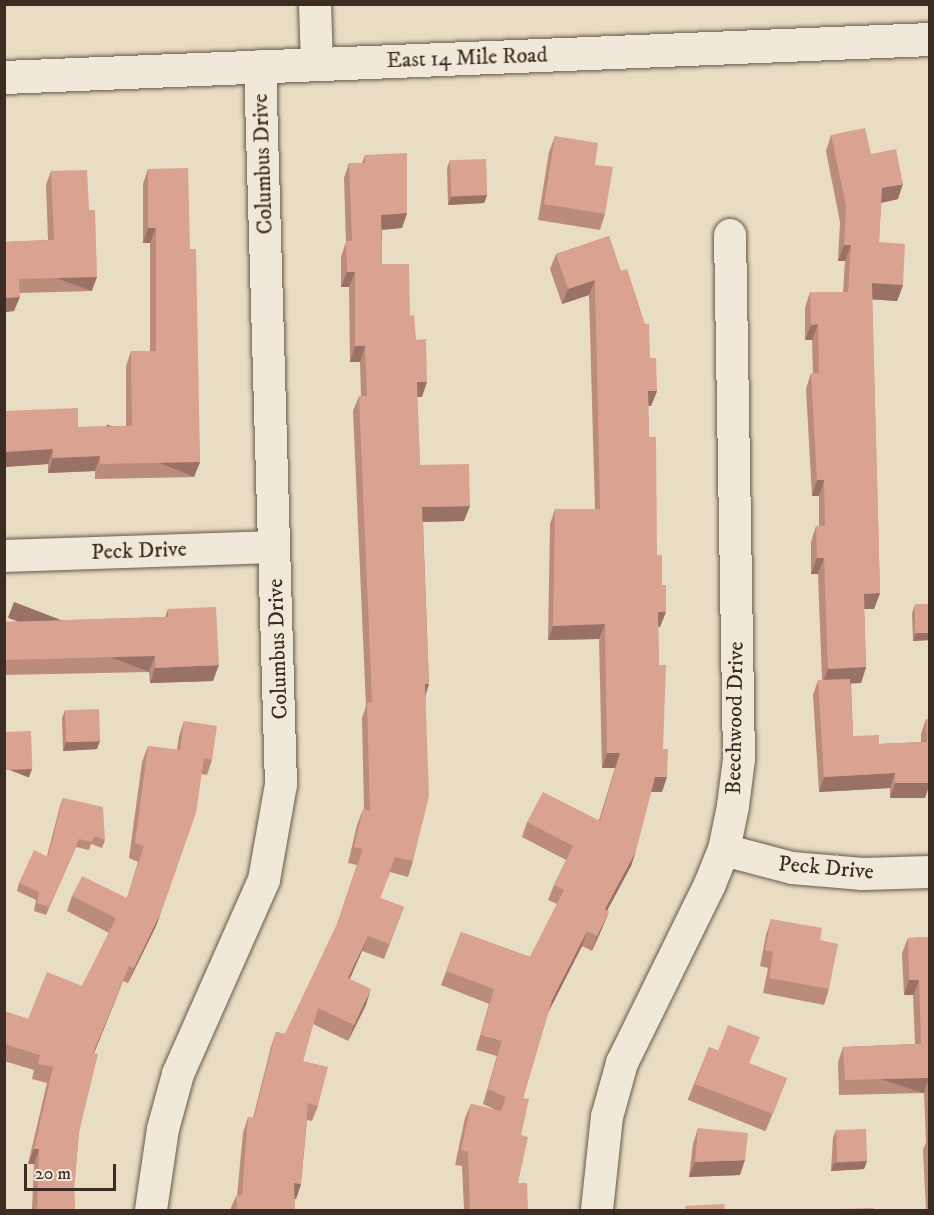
<!DOCTYPE html>
<html>
<head>
<meta charset="utf-8">
<style>
  body { margin:0 }
  #map { position:relative; width:934px; height:1215px; overflow:hidden; background:#e8dcc3; font-family:"IM FELL DW Pica",serif }
  div>[style] { position:absolute }
  [style*='--x'] { left:calc(var(--x)*1px); top:calc(var(--y)*1px); width:calc(var(--w)*1px); rotate:calc(var(--a)*1deg) }
  .roads { filter:drop-shadow(0 0 2px #66594b) drop-shadow(0 0 2px #66594b) }
  .minor>* { height:32px; margin:-16px; padding:0 16px; transform-origin:16px; border-radius:16px; background:#f0e8d8 }
  .secondary>* { height:33px; margin:-16.5px; padding:0 16.5px; transform-origin:16.5px; border-radius:16.5px; background:#f0e8d8 }
  .wall>* { inset:0; background:#bb8b7c; transform-origin:0 0 }
  .shaded-wall>* { inset:0; background:#997165; transform-origin:0 0 }
  .building>* { inset:0; background:#daa290; transform-origin:0 0 }
  span { translate:-50% -50%; white-space:nowrap; text-align:center; line-height:1.15; -webkit-text-stroke:5px #f0e8d8; paint-order:stroke }
  .street-label { font-size:22px; color:#3b2d23 }
  .frame { position:absolute; inset:0; border:6px solid #3b2d23; pointer-events:none }
  .scale { position:absolute; left:24px; top:1164px; width:92px; height:27px; box-sizing:border-box; border:3px solid #3b2d23; border-top:0; padding-left:8px; font-size:18px; line-height:21px; white-space:nowrap; color:#3b2d23; -webkit-text-stroke:4px #f0e8d8; paint-order:stroke }
</style>
</head>
<body>
<div id="map">
  <div class="roads">
    <div class="minor">
      <i style="--x:315;--y:4;--w:60;--a:88.1"></i>
      <i style="--x:4;--y:556;--w:270;--a:-1.9"></i>
      <i style="--x:724;--y:850;--w:70;--a:14.8"></i>
      <i style="--x:792;--y:868;--w:71;--a:4.8"></i>
      <i style="--x:863;--y:874;--w:67;--a:-1.7"></i>
      <i style="--x:151;--y:1210;--w:82;--a:-81.6"></i>
      <i style="--x:163;--y:1129;--w:57;--a:-74.7"></i>
      <i style="--x:178;--y:1074;--w:212;--a:-66.1"></i>
      <i style="--x:264;--y:880;--w:97;--a:-79.9"></i>
      <i style="--x:281;--y:785;--w:719;--a:-91.67"></i>
      <i style="--x:597;--y:1210;--w:94;--a:-83.9"></i>
      <i style="--x:607;--y:1117;--w:56;--a:-74.5"></i>
      <i style="--x:622;--y:1063;--w:199;--a:-63.8"></i>
      <i style="--x:710;--y:884;--w:37;--a:-68"></i>
      <i style="--x:724;--y:850;--w:45;--a:-78.4"></i>
      <i style="--x:733;--y:806;--w:47;--a:-82.7"></i>
      <i style="--x:739;--y:759;--w:524;--a:-90.98"></i>
    </div>
    <div class="secondary">
      <i style="--x:4;--y:77;--w:927;--a:-2.35"></i>
    </div>
  </div>
  <div class="wall">
    <i style="clip-path:polygon(831px 135px,871px 154px,898px 199px,881px 203px,879px 242px,903px 285px,897px 301px,872px 299px,880px 593px,874px 609px,864px 609px,866px 667px,861px 683px,851px 683px,853px 736px,879px 744px,921px 742px,921px 734px,926px 719px,930px 719px,930px 789px,928px 789px,925px 798px,890px 798px,890px 788px,819px 792px,813px 695px,818px 680px,822px 680px,818px 574px,811px 574px,811px 542px,816px 526px,819px 526px,819px 496px,812px 496px,806px 389px,811px 373px,813px 373px,812px 340px,805px 340px,805px 308px,810px 292px,843px 292px,845px 261px,838px 261px,840px 222px,826px 151px)"></i>
    <i style="clip-path:polygon(555px 136px,595px 165px,605px 214px,600px 230px,538px 220px,549px 152px)"></i>
    <i style="clip-path:polygon(365px 155px,407px 213px,402px 228px,382px 230px,382px 264px,410px 316px,416px 340px,422px 397px,417px 397px,420px 465px,464px 521px,423px 522px,429px 684px,426px 694px,413px 861px,408px 877px,390px 872px,380px 898px,404px 907px,384px 959px,362px 951px,350px 979px,366px 1005px,348px 1041px,313px 1024px,303px 1061px,318px 1106px,312px 1121px,307px 1120px,301px 1184px,296px 1199px,294px 1199px,295px 1210px,230px 1210px,236px 1196px,237px 1196px,243px 1133px,248px 1117px,253px 1118px,271px 1047px,276px 1032px,285px 1034px,336px 927px,357px 865px,348px 863px,357px 825px,363px 809px,364px 809px,362px 718px,366px 706px,353px 411px,359px 396px,361px 396px,360px 362px,350px 362px,349px 287px,341px 287px,341px 257px,346px 242px,344px 178px,349px 163px,362px 163px)"></i>
    <i style="clip-path:polygon(450px 160px,487px 195px,484px 203px,448px 205px,447px 168px)"></i>
    <i style="clip-path:polygon(148px 169px,190px 249px,200px 462px,194px 477px,95px 479px,95px 471px,48px 473px,48px 464px,4px 467px,4px 411px,78px 427px,126px 426px,126px 366px,131px 351px,150px 351px,150px 243px,143px 243px,143px 184px)"></i>
    <i style="clip-path:polygon(51px 171px,92px 291px,19px 293px,14px 311px,4px 312px,4px 242px,48px 240px,46px 185px)"></i>
    <i style="clip-path:polygon(609px 236px,650px 358px,657px 391px,651px 406px,648px 406px,649px 437px,660px 627px,658px 627px,662px 792px,651px 792px,631px 866px,607px 910px,609px 912px,603px 926px,592px 951px,582px 946px,549px 1010px,523px 1098px,518px 1183px,528px 1210px,464px 1210px,462px 1166px,455px 1165px,465px 1118px,471px 1104px,496px 1110px,483px 1104px,497px 1056px,476px 1050px,489px 1004px,441px 985px,461px 932px,530px 957px,557px 904px,548px 900px,554px 885px,566px 860px,522px 837px,527px 822px,599px 820px,615px 768px,602px 768px,599px 639px,548px 640px,550px 524px,555px 509px,595px 509px,589px 295px,562px 304px,550px 269px,556px 254px)"></i>
    <i style="clip-path:polygon(930px 604px,930px 640px,913px 641px,912px 613px,915px 605px)"></i>
    <i style="clip-path:polygon(168px 609px,213px 681px,150px 683px,149px 672px,4px 675px,4px 622px,165px 617px)"></i>
    <i style="clip-path:polygon(65px 710px,97px 749px,63px 751px,62px 718px)"></i>
    <i style="clip-path:polygon(184px 721px,212px 760px,207px 775px,201px 774px,156px 926px,128px 983px,123px 981px,94px 1053px,79px 1132px,74px 1188px,75px 1210px,32px 1210px,34px 1164px,28px 1164px,47px 1083px,32px 1079px,34px 1070px,4px 1061px,4px 1011px,28px 1019px,82px 986px,109px 933px,67px 911px,72px 896px,127px 898px,138px 862px,129px 858px,142px 762px,148px 746px,177px 750px,179px 736px)"></i>
    <i style="clip-path:polygon(63px 798px,105px 840px,102px 848px,91px 844px,89px 850px,76px 847px,46px 915px,34px 911px,36px 900px,17px 891px,19px 883px,47px 856px,60px 806px)"></i>
    <i style="clip-path:polygon(771px 919px,820px 940px,829px 989px,824px 1005px,763px 993px,768px 968px,760px 966px,766px 935px)"></i>
    <i style="clip-path:polygon(930px 937px,930px 1210px,926px 1210px,923px 1150px,926px 1142px,924px 1093px,839px 1095px,838px 1062px,843px 1047px,915px 1044px,913px 995px,904px 995px,902px 953px,908px 938px)"></i>
    <i style="left:709px;top:1047px;width:84px;height:57px;rotate:22deg"></i>
    <i style="clip-path:polygon(698px 1128px,740px 1175px,689px 1177px,693px 1144px)"></i>
    <i style="clip-path:polygon(836px 1130px,867px 1161px,864px 1169px,831px 1171px,833px 1138px)"></i>
  </div>
  <div class="shaded-wall">
    <i style="clip-path:polygon(903px 184px,898px 199px,876px 204px,882px 188px)"></i>
    <i style="clip-path:polygon(487px 195px,484px 203px,448px 205px,451px 197px)"></i>
    <i style="clip-path:polygon(407px 213px,402px 228px,376px 230px,381px 215px)"></i>
    <i style="clip-path:polygon(148px 228px,156px 228px,150px 243px,143px 243px)"></i>
    <i style="clip-path:polygon(844px 245px,851px 245px,845px 261px,838px 261px)"></i>
    <i style="clip-path:polygon(347px 272px,355px 272px,349px 287px,341px 287px)"></i>
    <i style="left:97px;top:277px;width:15px;height:78px;rotate:110deg"></i>
    <i style="clip-path:polygon(595px 280px,589px 295px,562px 304px,568px 289px)"></i>
    <i style="clip-path:polygon(872px 283px,903px 285px,897px 301px,866px 299px)"></i>
    <i style="clip-path:polygon(20px 297px,14px 311px,4px 312px,4px 298px)"></i>
    <i style="clip-path:polygon(818px 324px,812px 340px,805px 340px,811px 325px)"></i>
    <i style="clip-path:polygon(355px 346px,365px 346px,360px 362px,350px 362px)"></i>
    <i style="clip-path:polygon(417px 382px,427px 382px,422px 397px,411px 397px)"></i>
    <i style="clip-path:polygon(648px 391px,657px 391px,651px 406px,643px 406px)"></i>
    <i style="clip-path:polygon(53px 449px,48px 464px,4px 467px,4px 452px)"></i>
    <i style="clip-path:polygon(100px 456px,95px 471px,48px 473px,53px 458px)"></i>
    <i style="left:200px;top:462px;width:16px;height:100px;rotate:112deg"></i>
    <i style="clip-path:polygon(817px 480px,824px 480px,819px 496px,812px 496px)"></i>
    <i style="clip-path:polygon(470px 506px,464px 521px,416px 522px,422px 507px)"></i>
    <i style="clip-path:polygon(817px 558px,824px 558px,818px 574px,811px 574px)"></i>
    <i style="clip-path:polygon(880px 593px,874px 609px,858px 609px,864px 594px)"></i>
    <i style="clip-path:polygon(658px 612px,666px 612px,660px 627px,653px 627px)"></i>
    <i style="clip-path:polygon(605px 624px,599px 639px,548px 640px,553px 626px)"></i>
    <i style="clip-path:polygon(916px 633px,930px 633px,930px 640px,913px 641px)"></i>
    <i style="left:155px;top:656px;width:17px;height:151px;rotate:111deg"></i>
    <i style="clip-path:polygon(219px 665px,213px 681px,150px 683px,155px 668px)"></i>
    <i style="clip-path:polygon(866px 667px,861px 683px,822px 685px,828px 669px)"></i>
    <i style="clip-path:polygon(425px 684px,429px 684px,424px 699px)"></i>
    <i style="clip-path:polygon(100px 741px,97px 749px,63px 751px,66px 742px)"></i>
    <i style="clip-path:polygon(607px 753px,620px 753px,615px 768px,602px 768px)"></i>
    <i style="left:32px;top:769px;width:9px;height:28px;rotate:111deg"></i>
    <i style="clip-path:polygon(895px 773px,890px 788px,819px 792px,824px 777px)"></i>
    <i style="clip-path:polygon(655px 777px,667px 777px,662px 792px,649px 792px)"></i>
    <i style="clip-path:polygon(930px 777px,930px 789px,928px 789px,925px 798px,890px 798px,895px 783px)"></i>
    <i style="clip-path:polygon(636px 851px,631px 866px,600px 924px,605px 909px)"></i>
    <i style="clip-path:polygon(162px 910px,156px 926px,128px 983px,134px 968px)"></i>
    <i style="clip-path:polygon(609px 912px,603px 926px,592px 951px,597px 936px)"></i>
    <i style="clip-path:polygon(587px 931px,582px 946px,547px 1015px,552px 1000px)"></i>
    <i style="clip-path:polygon(368px 936px,362px 951px,343px 994px,348px 978px)"></i>
    <i style="clip-path:polygon(129px 966px,123px 981px,88px 1068px,93px 1053px)"></i>
    <i style="clip-path:polygon(909px 980px,919px 980px,913px 995px,904px 995px)"></i>
    <i style="clip-path:polygon(371px 989px,366px 1005px,348px 1041px,354px 1025px)"></i>
    <i style="left:929px;top:1078px;width:16px;height:84px;rotate:108deg"></i>
    <i style="clip-path:polygon(34px 1149px,39px 1149px,34px 1164px,28px 1164px)"></i>
    <i style="clip-path:polygon(745px 1160px,740px 1175px,689px 1177px,695px 1162px)"></i>
    <i style="clip-path:polygon(867px 1161px,864px 1169px,831px 1171px,834px 1163px)"></i>
    <i style="clip-path:polygon(294px 1183px,301px 1184px,296px 1199px,288px 1199px)"></i>
  </div>
  <div class="building">
    <i style="clip-path:polygon(865px 128px,871px 154px,896px 149px,903px 184px,882px 188px,879px 242px,905px 244px,903px 285px,872px 283px,880px 593px,864px 594px,866px 667px,828px 669px,824px 558px,817px 558px,816px 526px,825px 526px,824px 480px,817px 480px,811px 373px,819px 373px,818px 324px,811px 325px,810px 292px,848px 292px,851px 245px,844px 245px,846px 206px,831px 135px)"></i>
    <i style="clip-path:polygon(555px 136px,598px 143px,595px 165px,613px 167px,605px 214px,544px 204px)"></i>
    <i style="clip-path:polygon(407px 153px,407px 213px,381px 215px,382px 264px,409px 264px,410px 316px,414px 315px,416px 340px,426px 339px,427px 382px,417px 382px,420px 465px,469px 464px,470px 506px,422px 507px,429px 684px,425px 684px,429px 796px,413px 861px,395px 857px,380px 898px,404px 907px,389px 944px,368px 936px,348px 978px,371px 989px,354px 1025px,318px 1008px,303px 1061px,328px 1067px,318px 1106px,308px 1103px,301px 1184px,294px 1183px,295px 1210px,237px 1210px,236px 1196px,242px 1195px,248px 1117px,254px 1118px,276px 1032px,285px 1034px,337px 924px,363px 849px,354px 847px,363px 809px,370px 811px,367px 703px,372px 702px,359px 396px,367px 396px,365px 346px,355px 346px,355px 272px,347px 272px,346px 241px,352px 241px,349px 163px,365px 163px,365px 155px)"></i>
    <i style="left:486px;top:159px;width:36px;height:36px;rotate:88deg"></i>
    <i style="clip-path:polygon(188px 168px,190px 249px,196px 249px,200px 462px,100px 464px,100px 456px,53px 458px,53px 449px,4px 452px,4px 411px,78px 408px,78px 427px,132px 426px,131px 351px,156px 351px,156px 228px,148px 228px,148px 169px)"></i>
    <i style="clip-path:polygon(87px 170px,89px 210px,95px 210px,97px 277px,19px 279px,20px 297px,4px 298px,4px 242px,54px 240px,51px 171px)"></i>
    <i style="clip-path:polygon(609px 236px,620px 271px,627px 269px,645px 324px,649px 324px,650px 358px,656px 358px,657px 391px,648px 391px,649px 437px,656px 437px,657px 555px,662px 555px,662px 585px,666px 585px,666px 612px,658px 612px,659px 665px,666px 665px,663px 749px,668px 749px,667px 777px,655px 777px,636px 851px,605px 909px,609px 912px,597px 936px,587px 931px,552px 1000px,523px 1098px,529px 1099px,521px 1135px,528px 1137px,518px 1183px,527px 1183px,528px 1210px,470px 1210px,468px 1152px,461px 1150px,471px 1104px,501px 1111px,506px 1097px,488px 1089px,502px 1041px,481px 1035px,494px 989px,446px 971px,461px 932px,530px 957px,564px 890px,554px 885px,573px 846px,527px 822px,543px 792px,600px 821px,620px 753px,607px 753px,605px 624px,553px 626px,555px 509px,600px 509px,595px 280px,568px 289px,556px 254px)"></i>
    <i style="left:930px;top:604px;width:29px;height:15px;rotate:90deg"></i>
    <i style="clip-path:polygon(216px 607px,219px 665px,155px 668px,155px 656px,4px 660px,4px 622px,168px 617px,168px 609px)"></i>
    <i style="clip-path:polygon(850px 679px,853px 736px,879px 735px,879px 744px,927px 742px,926px 719px,930px 719px,930px 783px,895px 783px,895px 773px,824px 777px,818px 680px)"></i>
    <i style="left:99px;top:709px;width:32px;height:34px;rotate:88deg"></i>
    <i style="clip-path:polygon(184px 721px,217px 726px,212px 760px,204px 758px,196px 813px,162px 910px,134px 968px,129px 966px,93px 1053px,98px 1054px,79px 1132px,74px 1188px,75px 1210px,37px 1210px,39px 1149px,34px 1149px,53px 1067px,38px 1064px,40px 1055px,4px 1044px,4px 1011px,28px 1019px,47px 972px,82px 986px,116px 918px,72px 896px,82px 876px,127px 898px,144px 846px,135px 843px,148px 746px,180px 750px)"></i>
    <i style="left:31px;top:731px;width:38px;height:27px;rotate:88deg"></i>
    <i style="clip-path:polygon(63px 798px,103px 807px,105px 840px,94px 836px,92px 842px,79px 839px,49px 907px,37px 903px,39px 892px,19px 883px,34px 850px,48px 857px)"></i>
    <i style="clip-path:polygon(771px 919px,822px 928px,820px 940px,838px 944px,829px 989px,769px 978px,773px 952px,765px 950px)"></i>
    <i style="clip-path:polygon(930px 937px,930px 1083px,929px 1078px,845px 1080px,843px 1047px,921px 1044px,919px 980px,909px 980px,908px 938px)"></i>
    <i style="clip-path:polygon(728px 1025px,760px 1037px,749px 1063px,787px 1078px,773px 1114px,695px 1084px,709px 1047px,718px 1051px)"></i>
    <i style="clip-path:polygon(698px 1128px,748px 1133px,745px 1160px,695px 1162px)"></i>
    <i style="left:866px;top:1129px;width:32px;height:30px;rotate:88deg"></i>
    <i style="clip-path:polygon(928px 1135px,930px 1135px,930px 1159px)"></i>
    <i style="clip-path:polygon(724px 1204px,725px 1210px,686px 1210px,685px 1206px)"></i>
    <i style="clip-path:polygon(873px 1208px,873px 1210px,839px 1210px,839px 1209px)"></i>
  </div>
  <div class="street-label">
    <span style="left:467px;top:58px;rotate:-2deg">East 14 Mile Road</span>
    <span style="left:263px;top:164px;rotate:-92deg">Columbus Drive</span>
    <span style="left:139px;top:551px;rotate:-2deg">Peck Drive</span>
    <span style="left:278px;top:649px;rotate:-92deg">Columbus Drive</span>
    <span style="left:735px;top:718px;rotate:-89deg">Beechwood Drive</span>
    <span style="left:826px;top:868px;rotate:5deg">Peck Drive</span>
  </div>
  <div class="frame"></div>
  <div class="scale">20 m</div>
</div>
</body>
</html>
